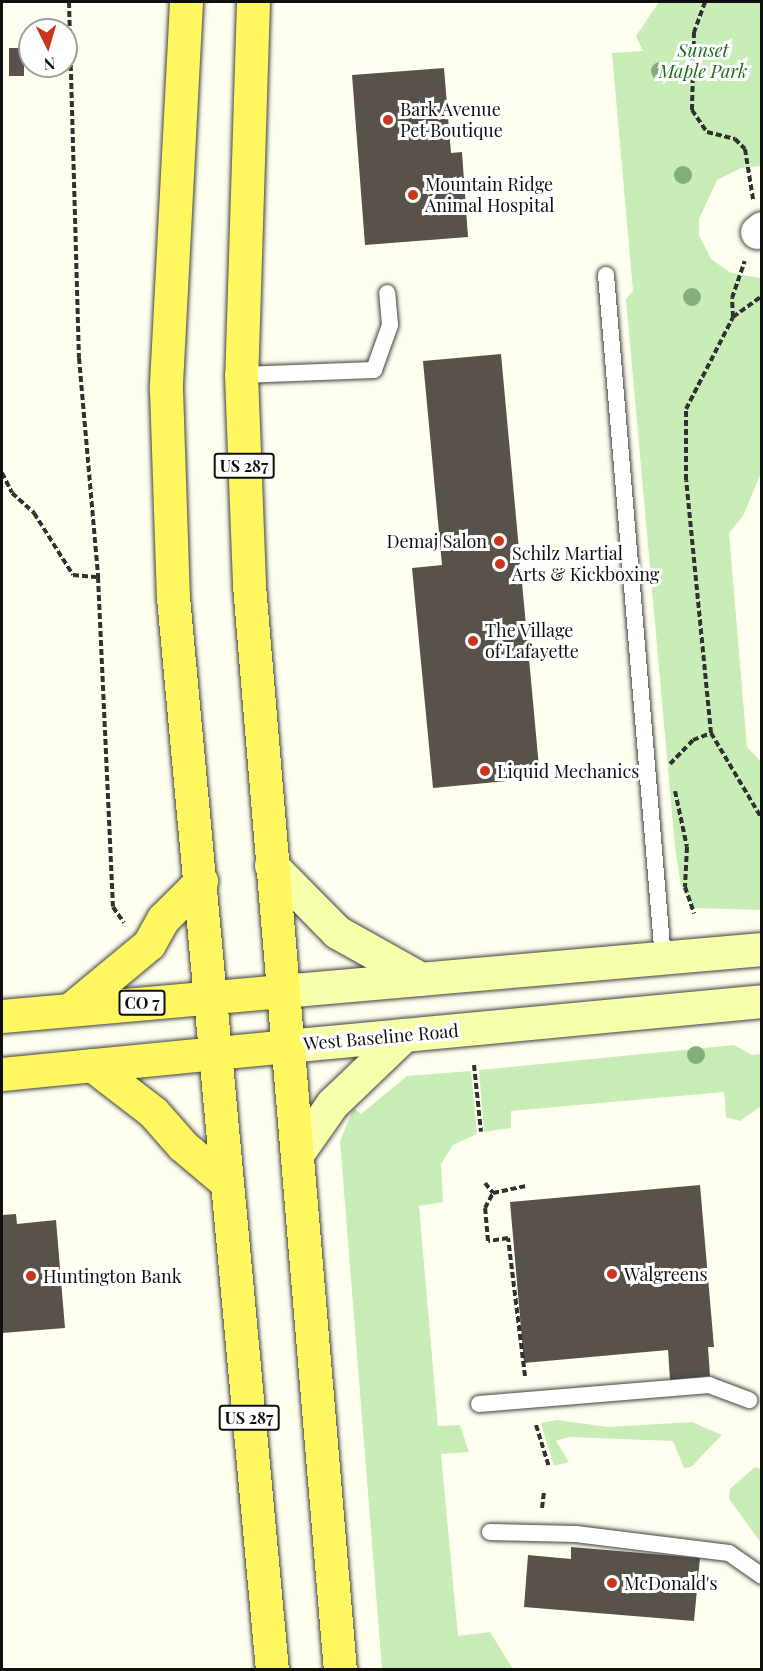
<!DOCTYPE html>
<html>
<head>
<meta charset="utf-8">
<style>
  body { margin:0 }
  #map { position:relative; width:763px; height:1671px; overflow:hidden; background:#fffff0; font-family:"Playfair Display",serif }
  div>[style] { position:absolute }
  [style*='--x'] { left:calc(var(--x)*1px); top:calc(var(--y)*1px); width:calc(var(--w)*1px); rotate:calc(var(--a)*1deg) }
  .green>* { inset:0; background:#c8edb7 }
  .building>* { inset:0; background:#58524a; transform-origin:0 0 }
  .path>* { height:4px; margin-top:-2px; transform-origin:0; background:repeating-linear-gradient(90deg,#313131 0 6px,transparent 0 9px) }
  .roads { filter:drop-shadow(0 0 2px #424242) drop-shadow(0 0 2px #424242) }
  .service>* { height:16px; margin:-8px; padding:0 8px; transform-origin:8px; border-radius:8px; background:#fff }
  .minor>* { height:33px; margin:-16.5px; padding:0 16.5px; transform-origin:16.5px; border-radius:16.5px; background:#fff }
  .secondary>* { height:33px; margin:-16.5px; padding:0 16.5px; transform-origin:16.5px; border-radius:16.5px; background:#f8ffab }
  .primary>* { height:33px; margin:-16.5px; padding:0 16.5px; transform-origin:16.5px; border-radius:16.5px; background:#fff760 }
  .trees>* { width:18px; height:18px; margin:-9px; border-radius:50%; background:#82ae7a }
  .dots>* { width:16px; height:16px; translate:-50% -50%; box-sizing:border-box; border:3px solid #fff; border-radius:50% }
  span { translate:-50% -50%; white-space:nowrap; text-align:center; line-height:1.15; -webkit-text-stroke:6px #fff; paint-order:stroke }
  .shield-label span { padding:2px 4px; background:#fff; border:2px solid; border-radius:4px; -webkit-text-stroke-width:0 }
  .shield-label { font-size:16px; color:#0f0f0f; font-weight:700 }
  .park-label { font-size:18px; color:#1b6b1a; font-style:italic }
  .poi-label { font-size:18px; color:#0f0f0f }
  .left { translate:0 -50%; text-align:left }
  .right { translate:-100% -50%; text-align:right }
  .street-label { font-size:18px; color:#0f0f0f }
  .frame { position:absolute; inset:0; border:3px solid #0f0f0f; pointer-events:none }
  .north { position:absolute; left:18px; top:18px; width:60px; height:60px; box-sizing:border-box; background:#fff; border:2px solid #9f9f9f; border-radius:50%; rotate:175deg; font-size:16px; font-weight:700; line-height:24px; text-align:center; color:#0f0f0f }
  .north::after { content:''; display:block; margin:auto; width:21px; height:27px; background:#c9361d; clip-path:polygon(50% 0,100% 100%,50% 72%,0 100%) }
</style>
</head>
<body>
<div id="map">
  <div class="green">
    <i style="clip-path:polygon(659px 2px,761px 2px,761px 166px,741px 168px,717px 180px,699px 219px,699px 235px,711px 259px,731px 273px,761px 278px,761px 473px,743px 516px,729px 533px,747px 747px,761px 762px,761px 910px,693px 908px,681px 887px,675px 847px,626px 299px,633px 291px,612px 53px,643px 51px,636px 36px)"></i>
    <i style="clip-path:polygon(734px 1045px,752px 1055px,761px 1054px,761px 1106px,740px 1121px,726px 1117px,724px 1092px,511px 1111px,511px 1128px,484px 1132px,479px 1070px)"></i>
    <i style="clip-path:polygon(471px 1071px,477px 1134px,453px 1145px,441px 1164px,443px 1202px,419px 1206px,438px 1426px,460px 1425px,469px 1452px,441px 1454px,458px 1636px,490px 1632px,513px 1669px,382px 1669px,340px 1141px,354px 1108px,361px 1114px,407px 1076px)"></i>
    <i style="clip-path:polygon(557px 1420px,608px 1427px,692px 1422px,722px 1435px,691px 1467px,684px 1468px,673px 1441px,569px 1437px,556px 1441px,569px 1462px,554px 1466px,541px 1423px)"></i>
    <i style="clip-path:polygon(755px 1467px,761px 1469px,761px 1543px,729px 1499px,730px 1489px)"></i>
  </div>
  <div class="building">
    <i style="left:9px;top:48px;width:15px;height:28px"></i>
    <i style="clip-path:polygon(444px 68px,451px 153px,462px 152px,468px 237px,365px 245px,352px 75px)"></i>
    <i style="clip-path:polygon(501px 354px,540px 778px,433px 788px,412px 568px,442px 565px,423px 361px)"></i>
    <i style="clip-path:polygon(700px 1185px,714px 1347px,708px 1347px,710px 1376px,670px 1380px,668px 1350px,524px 1363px,510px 1202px)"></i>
    <i style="clip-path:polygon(16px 1214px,17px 1224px,56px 1220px,65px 1328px,2px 1333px,2px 1215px)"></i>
    <i style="clip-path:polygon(571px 1547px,700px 1558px,694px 1621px,524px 1607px,528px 1555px,571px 1559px)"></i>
  </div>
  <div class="path">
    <i style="--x:69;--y:2;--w:356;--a:88.4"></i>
    <i style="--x:79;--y:358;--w:220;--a:85"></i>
    <i style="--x:98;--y:577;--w:330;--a:87.4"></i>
    <i style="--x:113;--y:907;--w:19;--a:55"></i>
    <i style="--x:705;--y:2;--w:32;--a:110"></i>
    <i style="--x:694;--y:32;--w:78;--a:91.5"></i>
    <i style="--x:692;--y:110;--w:27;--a:56"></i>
    <i style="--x:707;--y:132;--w:29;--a:14"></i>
    <i style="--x:735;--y:139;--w:14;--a:45"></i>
    <i style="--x:745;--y:149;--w:51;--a:80.9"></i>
    <i style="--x:733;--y:317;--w:36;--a:-36"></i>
    <i style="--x:2;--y:473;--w:22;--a:63"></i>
    <i style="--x:12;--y:493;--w:30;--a:42"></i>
    <i style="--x:34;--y:513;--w:73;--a:57.8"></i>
    <i style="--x:73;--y:575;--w:25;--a:5"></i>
    <i style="--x:711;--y:733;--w:100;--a:59.3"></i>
    <i style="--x:670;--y:764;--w:33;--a:-46"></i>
    <i style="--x:693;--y:740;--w:19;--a:-21"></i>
    <i style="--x:711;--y:733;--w:254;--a:-95.6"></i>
    <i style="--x:686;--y:480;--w:71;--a:-90"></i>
    <i style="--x:686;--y:409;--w:103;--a:-62.9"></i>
    <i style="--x:733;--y:317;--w:19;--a:-93"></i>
    <i style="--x:732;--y:298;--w:39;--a:-71"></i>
    <i style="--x:675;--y:791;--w:57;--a:77.9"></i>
    <i style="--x:687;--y:847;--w:40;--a:92.9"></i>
    <i style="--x:685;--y:887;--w:28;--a:71"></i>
    <i style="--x:474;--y:1065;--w:67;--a:84"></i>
    <i style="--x:485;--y:1183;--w:13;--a:51"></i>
    <i style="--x:525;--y:1376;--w:139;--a:-97"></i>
    <i style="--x:508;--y:1238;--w:20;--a:171"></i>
    <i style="--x:488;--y:1241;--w:33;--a:-95"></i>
    <i style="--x:485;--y:1208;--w:17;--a:-62"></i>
    <i style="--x:493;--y:1193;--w:33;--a:-12"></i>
    <i style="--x:536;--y:1425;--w:44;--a:72.8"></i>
    <i style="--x:542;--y:1508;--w:17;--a:-83"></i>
  </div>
  <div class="roads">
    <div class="service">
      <i style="--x:606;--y:275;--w:685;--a:85.23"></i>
      <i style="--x:241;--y:375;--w:133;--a:-2.2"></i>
      <i style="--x:374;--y:370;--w:48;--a:-70.4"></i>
      <i style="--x:390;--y:325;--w:32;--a:-95"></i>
      <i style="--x:479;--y:1404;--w:231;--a:-4.7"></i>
      <i style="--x:709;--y:1385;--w:43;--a:20.6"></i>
      <i style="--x:490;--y:1532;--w:86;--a:1.3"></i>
      <i style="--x:576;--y:1534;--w:154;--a:7.1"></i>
      <i style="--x:729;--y:1553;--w:40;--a:34.9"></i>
    </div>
    <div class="minor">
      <i style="--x:757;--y:232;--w:6;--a:-39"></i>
    </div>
    <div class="secondary">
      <i style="--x:271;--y:865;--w:94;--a:45.4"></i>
      <i style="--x:337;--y:932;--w:96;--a:29.2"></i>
      <i style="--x:282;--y:991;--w:482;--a:-5"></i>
      <i style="--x:287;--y:1046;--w:477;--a:-5.4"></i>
      <i style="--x:297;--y:1154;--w:61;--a:-55"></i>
      <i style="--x:332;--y:1104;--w:100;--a:-43.8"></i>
    </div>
    <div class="primary">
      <i style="--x:186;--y:2;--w:388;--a:93"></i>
      <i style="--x:166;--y:389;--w:208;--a:88.1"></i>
      <i style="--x:173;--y:597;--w:1078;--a:84.73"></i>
      <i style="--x:253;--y:2;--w:373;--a:91.8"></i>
      <i style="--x:241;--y:375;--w:210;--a:87.8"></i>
      <i style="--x:249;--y:585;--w:1089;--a:85.21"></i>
      <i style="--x:72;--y:1008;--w:100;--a:-39.7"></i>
      <i style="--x:149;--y:944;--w:29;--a:-61"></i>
      <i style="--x:163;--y:919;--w:54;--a:-45"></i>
      <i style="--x:2;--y:1016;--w:281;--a:-5.1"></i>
      <i style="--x:92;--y:1065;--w:77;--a:37.6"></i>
      <i style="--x:153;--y:1112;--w:45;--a:48.6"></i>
      <i style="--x:183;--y:1146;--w:57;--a:40.1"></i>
      <i style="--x:2;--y:1074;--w:286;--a:-5.6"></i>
    </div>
  </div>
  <div class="trees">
    <i style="left:660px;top:71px"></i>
    <i style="left:683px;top:175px"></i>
    <i style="left:692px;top:297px"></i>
    <i style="left:696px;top:1055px"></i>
  </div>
  <div class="dots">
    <i style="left:388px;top:120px;background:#c9361d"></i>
    <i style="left:413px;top:195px;background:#c9361d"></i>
    <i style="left:499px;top:541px;background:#c9361d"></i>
    <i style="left:500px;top:564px;background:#c9361d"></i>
    <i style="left:473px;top:641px;background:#c9361d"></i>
    <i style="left:485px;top:771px;background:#c9361d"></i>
    <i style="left:612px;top:1274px;background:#c9361d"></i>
    <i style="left:31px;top:1276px;background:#c9361d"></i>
    <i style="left:612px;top:1583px;background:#c9361d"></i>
  </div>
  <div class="shield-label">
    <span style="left:244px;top:466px">US 287</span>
    <span style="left:142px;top:1003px">CO 7</span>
    <span style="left:249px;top:1418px">US 287</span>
  </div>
  <div class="park-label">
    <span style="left:703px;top:61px">Sunset<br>Maple Park</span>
  </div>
  <div class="poi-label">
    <span class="left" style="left:400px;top:120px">Bark Avenue<br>Pet Boutique</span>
    <span class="left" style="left:425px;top:195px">Mountain Ridge<br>Animal Hospital</span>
    <span class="right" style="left:487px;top:541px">Demaj Salon</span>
    <span class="left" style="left:512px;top:564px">Schilz Martial<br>Arts &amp; Kickboxing</span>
    <span class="left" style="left:485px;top:641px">The Village<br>of Lafayette</span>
    <span class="left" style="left:497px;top:771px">Liquid Mechanics</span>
    <span class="left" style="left:624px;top:1274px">Walgreens</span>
    <span class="left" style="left:43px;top:1276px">Huntington Bank</span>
    <span class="left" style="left:624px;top:1583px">McDonald's</span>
  </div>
  <div class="street-label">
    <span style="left:381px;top:1037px;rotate:-5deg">West Baseline Road</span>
  </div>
  <div class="frame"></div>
  <div class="north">N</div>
</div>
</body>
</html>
